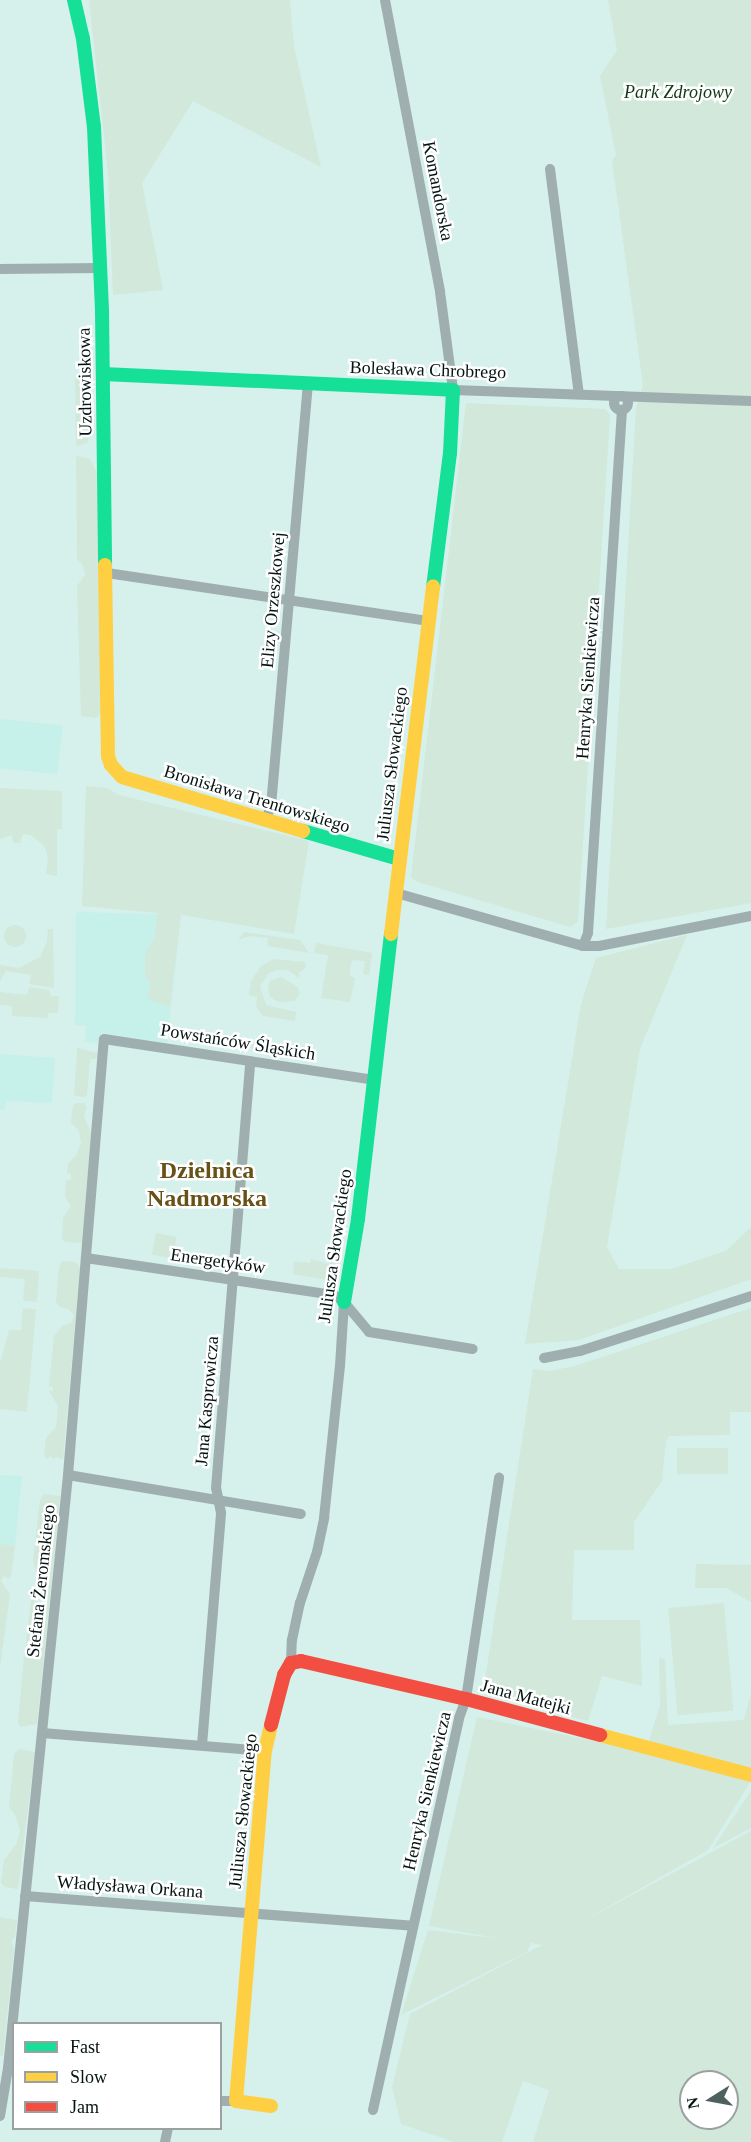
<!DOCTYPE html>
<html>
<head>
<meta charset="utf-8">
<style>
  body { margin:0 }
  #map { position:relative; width:751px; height:2142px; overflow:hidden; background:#d6f0ec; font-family:Georgia,serif }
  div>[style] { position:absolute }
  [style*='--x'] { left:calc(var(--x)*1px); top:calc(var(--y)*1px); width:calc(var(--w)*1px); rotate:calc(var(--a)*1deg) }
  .built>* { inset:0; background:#c6f1ea; transform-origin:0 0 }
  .green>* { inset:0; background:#d1e8db; transform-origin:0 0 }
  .round { border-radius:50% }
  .street>* { height:10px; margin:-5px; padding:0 5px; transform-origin:5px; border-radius:5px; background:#9fafb0 }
  .street>.ring { margin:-5px; padding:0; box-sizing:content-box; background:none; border:10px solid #9fafb0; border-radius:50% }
  .fast>* { height:14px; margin:-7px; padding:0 7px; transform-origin:7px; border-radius:7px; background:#16e098 }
  .slow>* { height:14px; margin:-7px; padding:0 7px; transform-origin:7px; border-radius:7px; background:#ffcf43 }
  .jam>* { height:14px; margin:-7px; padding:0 7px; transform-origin:7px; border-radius:7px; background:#f24e42 }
  span { translate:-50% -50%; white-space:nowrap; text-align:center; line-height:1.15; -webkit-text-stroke:5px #fff; paint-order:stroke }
  .park-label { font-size:18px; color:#123716; font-style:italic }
  .street-label { font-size:18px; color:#031411 }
  .district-label { font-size:24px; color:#675116; font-weight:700 }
  .legend { position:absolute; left:12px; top:2022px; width:210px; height:108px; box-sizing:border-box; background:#fff; border:2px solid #9aa1a0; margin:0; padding:8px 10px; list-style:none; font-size:18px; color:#031411 }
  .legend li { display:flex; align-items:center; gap:12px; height:30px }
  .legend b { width:30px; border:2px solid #9aa1a0 }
  .north { position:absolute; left:679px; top:2070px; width:60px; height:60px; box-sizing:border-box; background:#fff; border:2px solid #9aa1a0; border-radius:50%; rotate:259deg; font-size:16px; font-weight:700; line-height:24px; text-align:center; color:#031411 }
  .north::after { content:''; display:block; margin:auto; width:21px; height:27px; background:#4d615e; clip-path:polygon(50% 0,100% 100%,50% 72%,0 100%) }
</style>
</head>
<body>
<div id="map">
  <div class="built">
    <i style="left:0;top:719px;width:63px;height:49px;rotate:6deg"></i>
    <i style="clip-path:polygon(79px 912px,181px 915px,167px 1043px,101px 1033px,97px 1043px,85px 1042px,86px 1026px,75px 1025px,76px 914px)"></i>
    <i style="clip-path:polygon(0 1054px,55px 1058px,52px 1103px,6px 1101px,5px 1110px,0 1109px)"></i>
    <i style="clip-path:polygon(0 1475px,22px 1476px,15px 1546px,0 1544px)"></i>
  </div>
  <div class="green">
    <i style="clip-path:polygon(89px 0,290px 0,294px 46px,321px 167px,193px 101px,142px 183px,163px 290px,113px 295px,108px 173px)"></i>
    <i style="clip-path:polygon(608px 0,751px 0,751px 903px,606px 929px,636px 408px,643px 385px,612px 161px,616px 155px,600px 76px,617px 50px)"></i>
    <i style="clip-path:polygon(83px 377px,84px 390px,92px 409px,92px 428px,87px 443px,76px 446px,75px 378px)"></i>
    <i style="clip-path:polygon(466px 403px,605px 409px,610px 415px,578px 922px,570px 927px,418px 882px,411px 877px)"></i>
    <i style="clip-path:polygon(76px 456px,90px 459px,97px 473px,102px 712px,96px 718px,81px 716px,77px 586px,85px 575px,83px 565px,77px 559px)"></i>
    <i style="clip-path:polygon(86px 786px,107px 788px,119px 795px,309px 841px,294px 934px,181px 915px,170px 1007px,153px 1001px,148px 997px,150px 982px,145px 976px,145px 955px,155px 936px,157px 913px,82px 906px)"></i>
    <i style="clip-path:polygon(0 788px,62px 791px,62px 829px,57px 829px,57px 876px,46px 874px,48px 857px,44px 846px,31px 835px,23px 834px,20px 843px,13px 843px,12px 835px,0 839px)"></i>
    <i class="round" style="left:4px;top:925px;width:22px;height:22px"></i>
    <i style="clip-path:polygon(48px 929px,53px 929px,54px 988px,29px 984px,31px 975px,6px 971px,0 981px,0 965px,19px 968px,40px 957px,47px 942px)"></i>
    <i style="clip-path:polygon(244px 932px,300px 940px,309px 953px,267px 946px,268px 938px,249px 936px,238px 940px)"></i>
    <i style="clip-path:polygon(687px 935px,640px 1049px,607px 1247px,619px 1269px,671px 1269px,726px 1251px,751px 1227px,751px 1279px,579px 1340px,525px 1344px,581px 1004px,596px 958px)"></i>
    <i style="clip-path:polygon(316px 943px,372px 953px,369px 975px,363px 974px,365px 961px,352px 960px,349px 975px,355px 978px,350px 1002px,321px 998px,328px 955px,314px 953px)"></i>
    <i style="clip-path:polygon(274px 959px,305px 962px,306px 967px,299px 973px,299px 978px,288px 970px,276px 970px,269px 973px,260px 986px,266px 1005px,296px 1012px,295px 1021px,263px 1016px,256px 1007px,257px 997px,249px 995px,251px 981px,261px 966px)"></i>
    <i style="clip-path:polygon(281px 977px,298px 987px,299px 994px,295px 1001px,278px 1002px,270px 997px,268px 987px,270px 981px)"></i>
    <i style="clip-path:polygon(29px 987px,49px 990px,51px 996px,59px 996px,58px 1013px,48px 1013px,48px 1018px,12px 1016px,12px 1006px,0 1005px,0 992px,27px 995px)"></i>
    <i style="clip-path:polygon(225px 1036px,294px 1047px,297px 1045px,301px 1052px,295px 1054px,225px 1044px)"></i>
    <i style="clip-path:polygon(77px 1048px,98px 1053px,97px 1059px,90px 1059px,87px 1095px,85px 1097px,74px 1096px)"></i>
    <i style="clip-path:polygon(76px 1103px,84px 1103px,87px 1107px,84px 1117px,91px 1132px,82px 1243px,65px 1242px,62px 1238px,63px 1218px,71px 1206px,65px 1197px,66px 1180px,71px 1180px,71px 1174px,67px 1173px,68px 1163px,76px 1156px,81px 1143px,79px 1131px,71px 1122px,73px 1106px)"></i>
    <i style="left:156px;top:1233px;width:21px;height:22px;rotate:11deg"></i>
    <i style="clip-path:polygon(333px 1247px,342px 1248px,338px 1282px,293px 1274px,294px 1261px,310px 1263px,311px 1259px,329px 1264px,333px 1261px)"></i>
    <i style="clip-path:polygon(62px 1261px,75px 1262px,80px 1267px,63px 1460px,57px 1457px,52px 1459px,51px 1456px,47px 1459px,44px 1455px,46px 1438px,56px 1427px,58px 1406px,49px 1391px,53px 1391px,53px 1387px,49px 1386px,54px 1336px,62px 1326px,71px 1323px,74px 1316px,70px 1310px,60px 1307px,56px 1302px,59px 1267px)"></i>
    <i style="clip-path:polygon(0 1268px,39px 1271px,37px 1302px,23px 1301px,25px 1279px,0 1277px)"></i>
    <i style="clip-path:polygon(23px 1308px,36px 1309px,27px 1412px,0 1409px,0 1363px,9px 1330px,21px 1330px)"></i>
    <i style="clip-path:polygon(751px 1308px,751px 1412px,730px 1412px,730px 1435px,669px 1436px,666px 1441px,662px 1481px,634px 1522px,634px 1550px,574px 1550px,572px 1620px,640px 1620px,642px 1686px,602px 1676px,588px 1721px,501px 1699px,484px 1686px,533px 1369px,550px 1371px,575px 1366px)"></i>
    <i style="left:677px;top:1448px;width:51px;height:26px"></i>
    <i style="clip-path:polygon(44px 1494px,60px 1496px,54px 1560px,37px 1724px,20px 1727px,18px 1722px,24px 1657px,40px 1645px,46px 1620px,45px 1603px,33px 1560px,40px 1500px)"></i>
    <i style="clip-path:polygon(0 1544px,15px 1546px,11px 1576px,8px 1579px,4px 1576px,1px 1581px,10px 1594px,0 1668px)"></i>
    <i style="clip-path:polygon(696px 1564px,751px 1565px,751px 1602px,726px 1588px,695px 1588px)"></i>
    <i style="clip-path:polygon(32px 1593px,41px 1636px,36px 1646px,25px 1651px)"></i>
    <i style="left:724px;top:1603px;width:108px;height:56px;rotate:85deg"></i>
    <i style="clip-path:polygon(659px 1658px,665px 1659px,668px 1725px,744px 1720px,751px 1693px,751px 1772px,647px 1747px,660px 1705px)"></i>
    <i style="clip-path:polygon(evenodd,477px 1717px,639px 1750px,751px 1781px,708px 1850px,578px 1924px,751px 1831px,751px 2142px,533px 2142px,549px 2090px,523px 2081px,502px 2142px,454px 2142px,401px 2124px,392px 2087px,410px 2014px,542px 1945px,531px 1943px,527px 1952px,401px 2015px,428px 1930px,502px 1939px,429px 1926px,477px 1717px,691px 2082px,727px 2082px,727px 2118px,691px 2118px,691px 2082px)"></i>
    <i style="clip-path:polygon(19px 1749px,35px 1752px,18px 1889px,5px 1887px,1px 1883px,4px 1860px,17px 1843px,20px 1830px,15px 1815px,9px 1807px,14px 1754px)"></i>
    <i style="clip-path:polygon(751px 1791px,751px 1828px,713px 1848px)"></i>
    <i style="clip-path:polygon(0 1917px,17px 1920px,15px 1937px,11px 1941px,14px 1949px,3px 2056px,0 2056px)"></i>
  </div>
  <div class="street">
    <i style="--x:385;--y:0;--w:297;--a:79.3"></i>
    <i style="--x:440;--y:292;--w:99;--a:82.4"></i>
    <i style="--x:453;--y:390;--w:298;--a:2.1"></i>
    <i style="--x:550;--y:169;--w:227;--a:82.7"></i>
    <i style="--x:0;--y:269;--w:100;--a:-0.6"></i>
    <i class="ring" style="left:614px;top:396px;width:4px;height:4px"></i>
    <i style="--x:107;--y:573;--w:324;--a:8.5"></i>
    <i style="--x:266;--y:819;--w:14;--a:-69"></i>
    <i style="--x:271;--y:806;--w:425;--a:-85"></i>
    <i style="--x:396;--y:893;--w:194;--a:15.8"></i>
    <i style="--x:583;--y:946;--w:16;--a:0"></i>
    <i style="--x:599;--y:946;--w:155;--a:-11.2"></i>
    <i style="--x:583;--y:946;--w:14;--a:-69"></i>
    <i style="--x:588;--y:933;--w:524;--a:-86.28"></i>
    <i style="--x:86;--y:1258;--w:251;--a:8.5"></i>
    <i style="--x:334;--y:1295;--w:12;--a:35"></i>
    <i style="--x:344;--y:1302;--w:39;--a:50"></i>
    <i style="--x:369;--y:1332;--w:105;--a:9.3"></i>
    <i style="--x:544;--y:1358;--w:37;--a:-11"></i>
    <i style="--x:580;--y:1351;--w:180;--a:-17.8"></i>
    <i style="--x:68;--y:1475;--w:236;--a:9.5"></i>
    <i style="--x:291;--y:1663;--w:23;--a:-88"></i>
    <i style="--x:292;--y:1640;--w:38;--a:-78"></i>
    <i style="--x:300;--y:1603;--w:54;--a:-71.6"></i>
    <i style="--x:317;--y:1552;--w:35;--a:-78"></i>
    <i style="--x:324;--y:1518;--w:153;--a:-84"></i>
    <i style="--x:340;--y:1366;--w:64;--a:-86.4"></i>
    <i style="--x:42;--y:1733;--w:224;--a:4.6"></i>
    <i style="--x:202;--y:1745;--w:233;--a:-85.3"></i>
    <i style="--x:221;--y:1513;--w:25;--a:-101"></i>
    <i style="--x:216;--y:1488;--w:428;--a:-85.4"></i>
    <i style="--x:25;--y:1896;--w:389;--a:4.4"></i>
    <i style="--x:220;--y:2101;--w:16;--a:0"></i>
    <i style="--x:373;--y:2110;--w:401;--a:-77.6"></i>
    <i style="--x:459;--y:1718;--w:20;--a:-70"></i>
    <i style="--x:466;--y:1699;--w:224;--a:-81.5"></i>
    <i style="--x:0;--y:2116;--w:49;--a:-80.5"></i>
    <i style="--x:8;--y:2068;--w:596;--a:-84.22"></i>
    <i style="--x:68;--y:1475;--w:437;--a:-85.3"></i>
    <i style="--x:104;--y:1039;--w:273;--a:8.6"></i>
    <i style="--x:165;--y:2142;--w:14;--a:-78"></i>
  </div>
  <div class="fast">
    <i style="--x:74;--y:0;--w:40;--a:77"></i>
    <i style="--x:83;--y:39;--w:89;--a:82.9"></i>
    <i style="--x:94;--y:127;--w:184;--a:87.5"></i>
    <i style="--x:102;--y:311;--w:254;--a:89.3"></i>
    <i style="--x:103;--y:374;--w:350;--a:2.6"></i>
    <i style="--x:453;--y:390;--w:63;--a:92.7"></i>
    <i style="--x:450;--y:453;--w:135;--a:97.2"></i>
    <i style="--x:303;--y:831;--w:100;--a:16.3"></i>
    <i style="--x:344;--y:1302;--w:84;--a:-80.4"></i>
    <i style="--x:358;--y:1219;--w:287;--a:-83.4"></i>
  </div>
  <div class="slow">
    <i style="--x:105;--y:565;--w:191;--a:89.1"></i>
    <i style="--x:108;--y:756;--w:9;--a:72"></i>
    <i style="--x:111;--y:765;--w:16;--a:47"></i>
    <i style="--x:122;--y:777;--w:189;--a:16.6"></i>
    <i style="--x:391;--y:934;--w:350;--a:-83.1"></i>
    <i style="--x:600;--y:1735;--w:156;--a:14.8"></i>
    <i style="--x:271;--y:2106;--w:35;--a:-172"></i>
    <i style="--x:236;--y:2101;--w:351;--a:-85.3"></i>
    <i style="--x:265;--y:1751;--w:27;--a:-77"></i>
  </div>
  <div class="jam">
    <i style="--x:271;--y:1725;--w:52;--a:-75.4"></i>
    <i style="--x:284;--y:1675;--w:14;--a:-60"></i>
    <i style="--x:291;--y:1663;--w:10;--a:-11"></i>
    <i style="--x:301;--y:1661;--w:169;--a:13"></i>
    <i style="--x:466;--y:1699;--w:139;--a:15"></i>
  </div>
  <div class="park-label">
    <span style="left:678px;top:92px">Park Zdrojowy</span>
  </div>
  <div class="street-label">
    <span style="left:438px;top:191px;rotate:79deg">Komandorska</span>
    <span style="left:428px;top:370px;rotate:2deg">Bolesława Chrobrego</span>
    <span style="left:85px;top:382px;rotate:-91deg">Uzdrowiskowa</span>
    <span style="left:273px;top:600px;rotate:-85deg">Elizy Orzeszkowej</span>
    <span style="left:588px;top:678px;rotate:-86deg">Henryka Sienkiewicza</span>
    <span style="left:392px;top:764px;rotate:-83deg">Juliusza Słowackiego</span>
    <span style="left:257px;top:799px;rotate:17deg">Bronisława Trentowskiego</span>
    <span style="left:238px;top:1042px;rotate:9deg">Powstańców Śląskich</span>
    <span style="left:335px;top:1246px;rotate:-82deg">Juliusza Słowackiego</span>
    <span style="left:218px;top:1261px;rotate:8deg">Energetyków</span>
    <span style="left:207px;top:1401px;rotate:-85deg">Jana Kasprowicza</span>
    <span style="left:41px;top:1581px;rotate:-84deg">Stefana Żeromskiego</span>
    <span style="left:526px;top:1697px;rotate:15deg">Jana Matejki</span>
    <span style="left:427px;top:1791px;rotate:-77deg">Henryka Sienkiewicza</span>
    <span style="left:243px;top:1811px;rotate:-84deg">Juliusza Słowackiego</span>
    <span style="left:130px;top:1887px;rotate:4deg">Władysława Orkana</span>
  </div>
  <div class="district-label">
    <span style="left:207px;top:1185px">Dzielnica<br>Nadmorska</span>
  </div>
  <ul class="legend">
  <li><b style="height:8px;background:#16e098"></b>Fast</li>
  <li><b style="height:8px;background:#ffcf43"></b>Slow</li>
  <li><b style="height:8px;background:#f24e42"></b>Jam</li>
  </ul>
  <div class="north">N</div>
</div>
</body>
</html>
